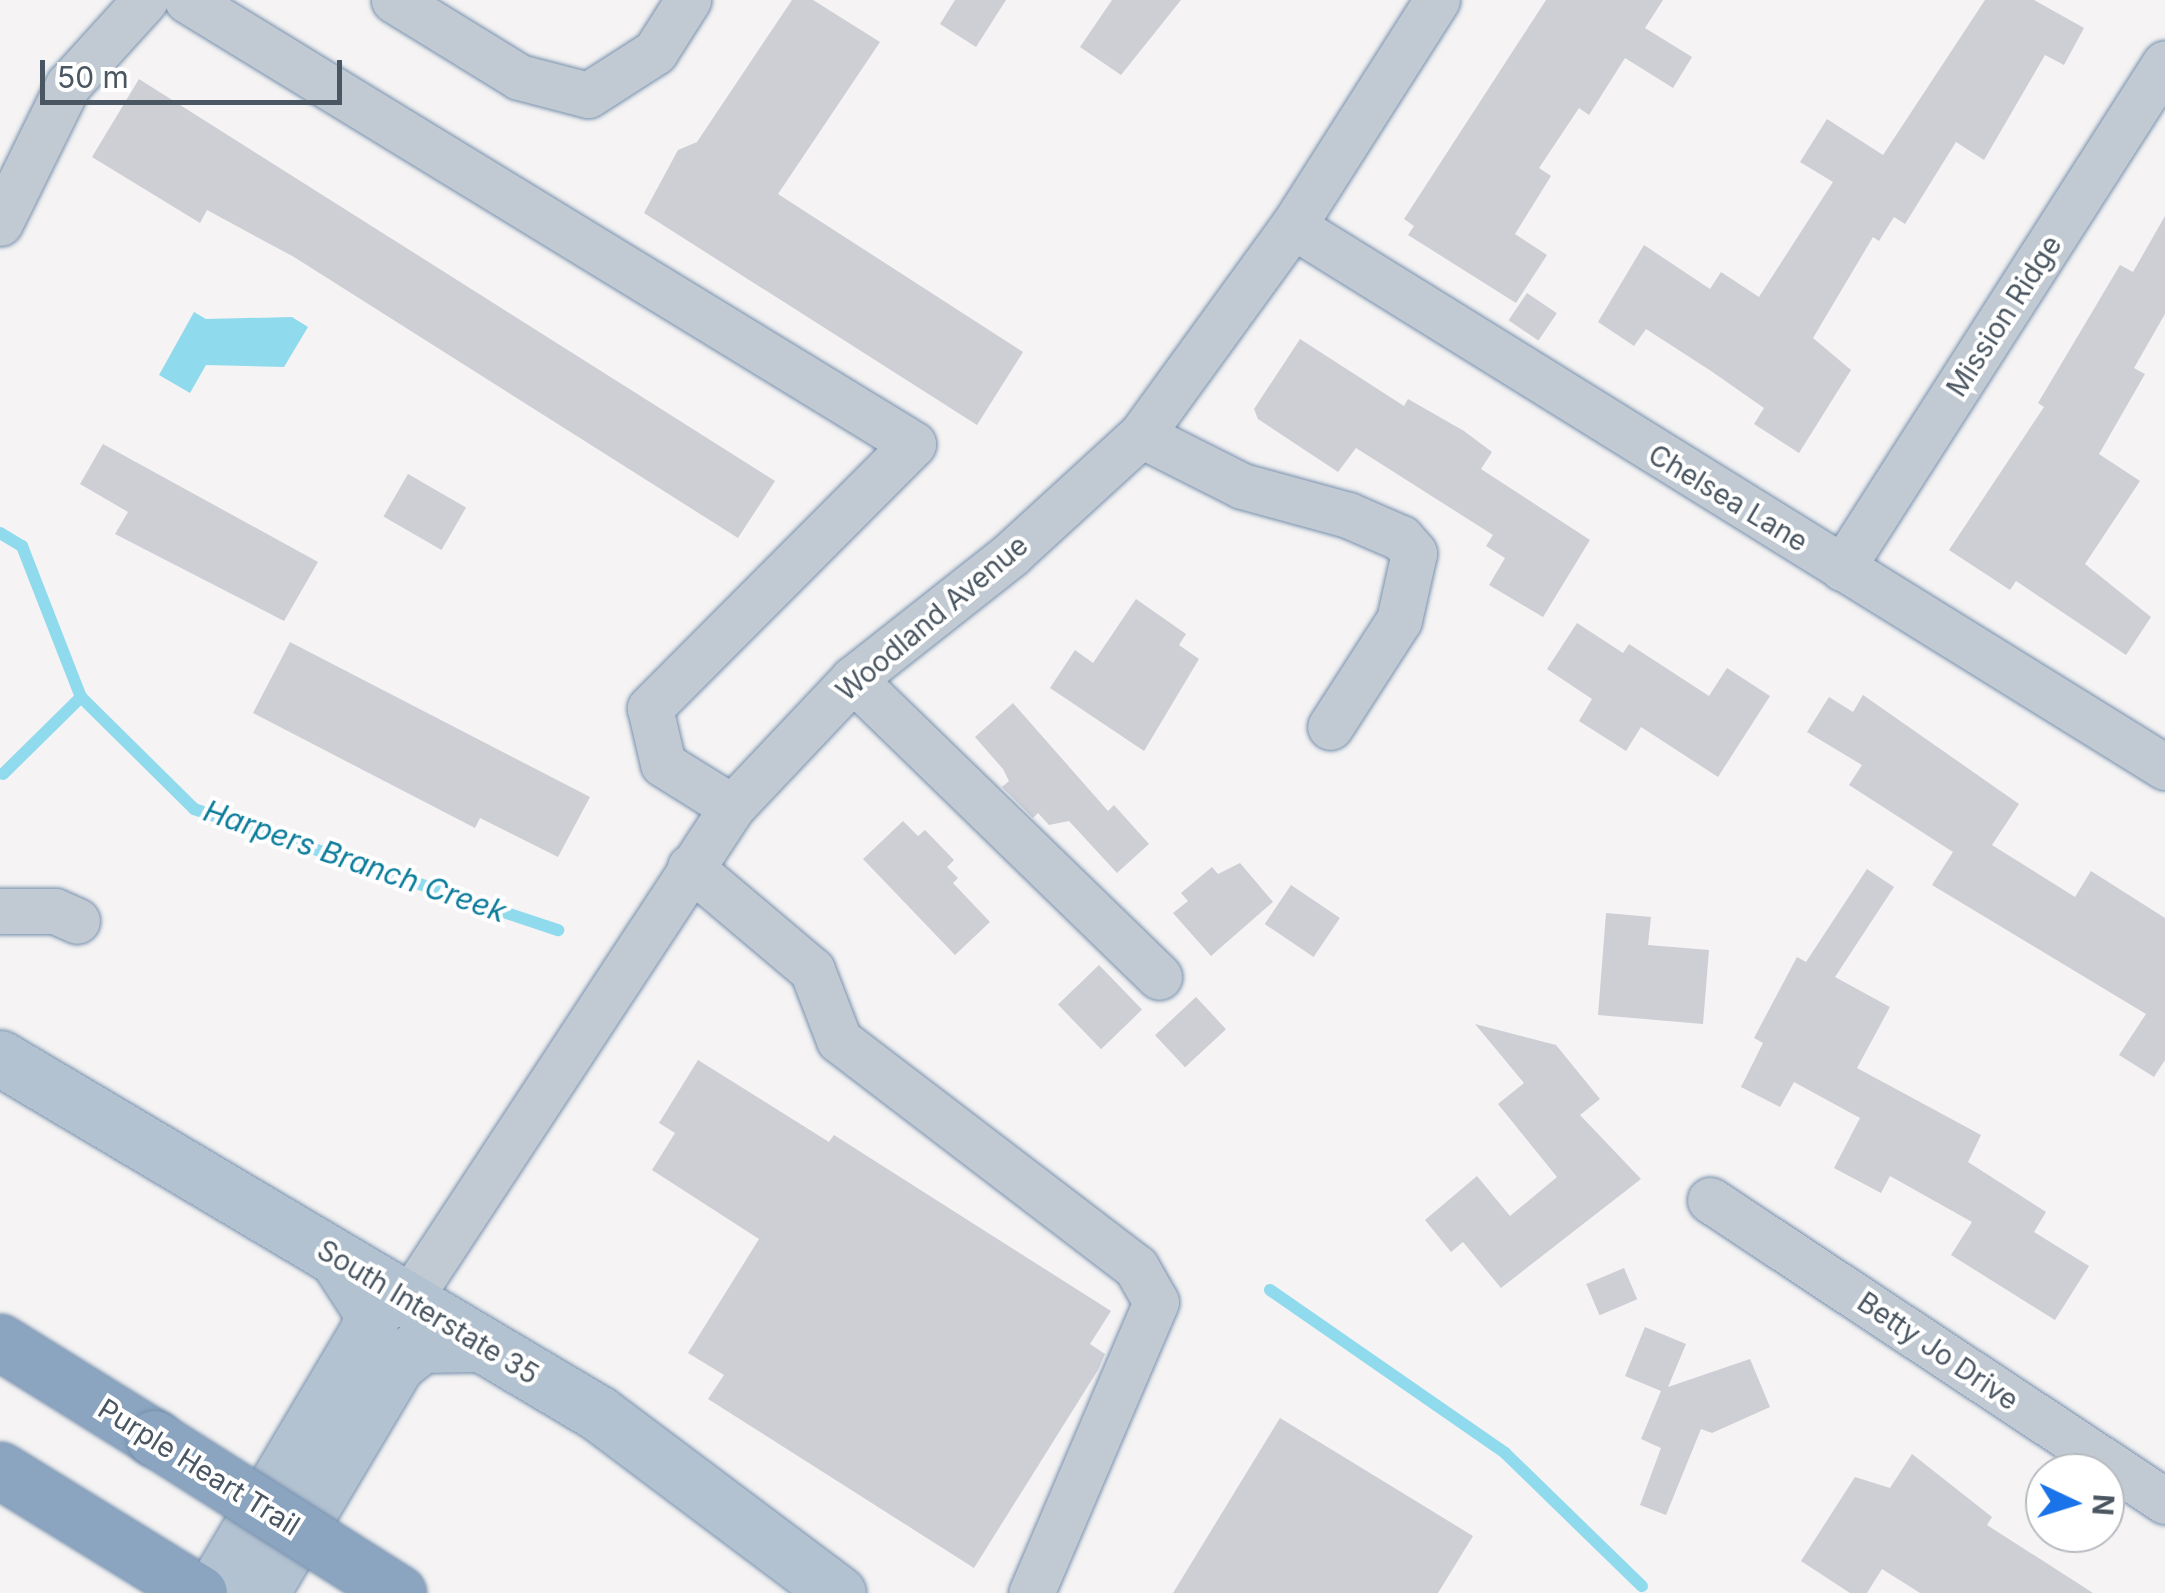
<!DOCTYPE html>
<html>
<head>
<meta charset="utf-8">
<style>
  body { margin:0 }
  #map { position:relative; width:2165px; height:1593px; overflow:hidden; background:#f5f3f3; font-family:Inter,sans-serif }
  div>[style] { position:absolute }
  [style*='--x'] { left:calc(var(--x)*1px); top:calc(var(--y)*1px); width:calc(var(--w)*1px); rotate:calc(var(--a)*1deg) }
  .water>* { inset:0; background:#90daee }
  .stream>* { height:12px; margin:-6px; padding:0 6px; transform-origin:6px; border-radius:6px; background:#90daee }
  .building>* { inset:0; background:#cdcfd5; transform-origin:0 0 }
  .roads { filter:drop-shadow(0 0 2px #7690ad) drop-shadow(0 0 2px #7690ad) }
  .minor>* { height:45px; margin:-22.5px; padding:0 22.5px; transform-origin:22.5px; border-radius:22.5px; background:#c1cad2 }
  .major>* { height:55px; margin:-27.5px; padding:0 27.5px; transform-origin:27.5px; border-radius:27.5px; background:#b3c2d1 }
  .highway>* { height:55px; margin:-27.5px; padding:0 27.5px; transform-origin:27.5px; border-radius:27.5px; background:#8ba5c1 }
  .bridges { filter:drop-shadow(0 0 2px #7690ad) drop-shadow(0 0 2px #7690ad) }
  .highway-bridge>* { height:55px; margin:-27.5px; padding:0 27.5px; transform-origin:27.5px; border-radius:27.5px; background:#8ba5c1 }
  span { translate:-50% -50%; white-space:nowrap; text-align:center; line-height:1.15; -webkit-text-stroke:8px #fff; paint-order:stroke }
  .street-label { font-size:28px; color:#4a5661 }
  .water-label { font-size:30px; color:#0c7c9b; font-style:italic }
  .north { position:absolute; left:2025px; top:1453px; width:100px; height:100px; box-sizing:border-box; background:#fff; border:2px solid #b7bbc0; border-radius:50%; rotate:94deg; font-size:28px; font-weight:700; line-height:40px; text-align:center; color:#4a5661 }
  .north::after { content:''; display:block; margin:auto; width:35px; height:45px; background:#1a73e8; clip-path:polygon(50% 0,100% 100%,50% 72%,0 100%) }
  .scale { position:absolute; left:40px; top:60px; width:302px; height:45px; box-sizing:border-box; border:5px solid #4a5661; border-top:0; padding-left:12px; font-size:30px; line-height:35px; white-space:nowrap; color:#4a5661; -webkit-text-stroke:8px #fff; paint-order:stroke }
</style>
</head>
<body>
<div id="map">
  <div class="water">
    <i style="clip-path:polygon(194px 312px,206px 319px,292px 317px,308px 327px,284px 367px,206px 365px,190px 393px,159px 375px)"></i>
  </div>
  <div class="stream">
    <i style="--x:0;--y:533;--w:26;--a:31"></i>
    <i style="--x:22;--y:546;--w:162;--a:68.7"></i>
    <i style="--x:81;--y:697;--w:159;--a:44.7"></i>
    <i style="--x:194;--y:809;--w:384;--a:18.4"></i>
    <i style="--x:3;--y:774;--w:110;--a:-44.6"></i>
    <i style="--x:1270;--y:1290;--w:286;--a:34.7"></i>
    <i style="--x:1505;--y:1453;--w:191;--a:44.2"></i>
  </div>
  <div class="building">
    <i style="clip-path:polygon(792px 0,813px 0,880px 42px,778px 194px,1023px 352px,977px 425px,644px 213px,678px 150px,697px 142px)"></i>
    <i style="clip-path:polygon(955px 0,1006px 0,976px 47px,940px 24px)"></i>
    <i style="clip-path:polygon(1112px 0,1181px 0,1121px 75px,1080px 47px)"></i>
    <i style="clip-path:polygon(1546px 0,1663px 0,1645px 28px,1692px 57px,1673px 88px,1625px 58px,1589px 115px,1579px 108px,1539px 168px,1551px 176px,1515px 234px,1547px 255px,1516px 303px,1408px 235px,1414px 226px,1404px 219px)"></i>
    <i style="clip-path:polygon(1985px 0,2034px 0,2084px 28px,2064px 65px,2045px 55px,1984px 160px,1956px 142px,1905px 224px,1894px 217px,1879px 241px,1873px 237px,1813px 338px,1851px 370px,1799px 453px,1754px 424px,1764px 408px,1711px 371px,1646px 329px,1634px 346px,1598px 322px,1644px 245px,1710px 289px,1721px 272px,1759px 297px,1833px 182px,1800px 162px,1827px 119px,1883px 155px)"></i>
    <i style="clip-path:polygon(139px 79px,775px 481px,738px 538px,294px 257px,207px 210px,200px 223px,92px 157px)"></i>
    <i style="clip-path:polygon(2165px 216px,2165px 314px,2134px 368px,2145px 374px,2099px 454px,2140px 481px,2085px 564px,2151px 617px,2126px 655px,2016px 581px,2010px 590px,1949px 550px,2044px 407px,2038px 403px,2120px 265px,2133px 272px)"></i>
    <i style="left:1527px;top:293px;width:36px;height:33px;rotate:34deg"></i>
    <i style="clip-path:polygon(1300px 339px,1404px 406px,1408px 399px,1464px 431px,1492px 452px,1481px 469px,1590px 540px,1543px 617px,1489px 585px,1505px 558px,1486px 546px,1493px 535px,1356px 448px,1338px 472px,1258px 419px,1254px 409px)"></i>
    <i style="clip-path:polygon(103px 444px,318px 562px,284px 621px,115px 534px,128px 512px,80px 484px)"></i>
    <i style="left:408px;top:474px;width:67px;height:49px;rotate:30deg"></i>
    <i style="clip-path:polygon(1136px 599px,1186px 634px,1179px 645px,1199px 659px,1144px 751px,1050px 688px,1075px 650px,1093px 663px)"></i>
    <i style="clip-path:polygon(1577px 623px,1623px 653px,1629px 644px,1709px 696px,1727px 668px,1770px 696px,1718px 777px,1641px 727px,1626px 751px,1579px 721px,1592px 699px,1547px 669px)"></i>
    <i style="clip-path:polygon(290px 642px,590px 797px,558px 857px,480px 818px,475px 828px,253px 713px)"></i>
    <i style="clip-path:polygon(1863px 695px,2019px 804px,1992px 845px,2075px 897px,2091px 871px,2165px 918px,2165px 1060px,2154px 1077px,2119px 1055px,2146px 1014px,1932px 885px,1953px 852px,1849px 785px,1862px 765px,1807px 732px,1829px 697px,1853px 712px)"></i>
    <i style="clip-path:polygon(1013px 703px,1108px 811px,1114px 805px,1149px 844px,1117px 873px,1069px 821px,1049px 825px,1038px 813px,1033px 818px,1002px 787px,1009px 781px,1003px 769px,975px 737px)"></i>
    <i style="clip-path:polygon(903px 821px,918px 836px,925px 830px,954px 860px,947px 867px,958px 878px,953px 883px,990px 922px,955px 955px,863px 859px)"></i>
    <i style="clip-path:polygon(1240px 863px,1273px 902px,1211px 956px,1173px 913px,1188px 901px,1181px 893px,1212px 867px,1218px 874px)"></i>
    <i style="clip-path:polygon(1867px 869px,1894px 887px,1835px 977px,1890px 1007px,1857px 1068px,1981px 1135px,1968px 1162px,2046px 1212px,2034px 1232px,2089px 1266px,2055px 1320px,1951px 1255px,1972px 1222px,1890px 1176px,1881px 1193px,1834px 1168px,1860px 1118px,1794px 1082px,1780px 1107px,1741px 1087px,1763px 1043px,1754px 1038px,1797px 957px,1806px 962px)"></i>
    <i style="left:1291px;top:885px;width:59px;height:47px;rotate:34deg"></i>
    <i style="clip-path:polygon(1606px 913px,1651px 917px,1648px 945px,1709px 950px,1703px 1024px,1598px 1015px)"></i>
    <i style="left:1099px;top:965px;width:62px;height:57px;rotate:46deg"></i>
    <i style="left:1196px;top:997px;width:44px;height:56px;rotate:47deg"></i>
    <i style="clip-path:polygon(1475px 1024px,1556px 1045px,1600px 1099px,1580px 1115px,1641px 1179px,1501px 1288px,1463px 1242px,1451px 1252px,1425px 1220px,1477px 1176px,1510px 1216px,1557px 1177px,1498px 1104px,1524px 1083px)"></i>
    <i style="clip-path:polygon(698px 1060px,829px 1142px,834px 1135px,1111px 1311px,1090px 1344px,1105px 1354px,1098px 1370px,974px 1568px,708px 1399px,724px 1375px,688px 1353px,759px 1239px,652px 1170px,675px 1133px,659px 1123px)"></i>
    <i style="left:1624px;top:1268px;width:34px;height:41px;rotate:67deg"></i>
    <i style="clip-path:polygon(1645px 1327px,1686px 1344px,1668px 1387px,1750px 1359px,1770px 1407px,1712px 1433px,1701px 1429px,1666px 1515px,1640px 1505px,1661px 1448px,1641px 1439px,1661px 1391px,1625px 1376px)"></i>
    <i style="clip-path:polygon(1280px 1418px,1473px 1536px,1438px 1593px,1173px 1593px)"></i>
    <i style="clip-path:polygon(1912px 1454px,1992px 1517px,1987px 1525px,2093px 1593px,1920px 1593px,1882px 1569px,1867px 1593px,1850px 1593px,1801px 1561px,1855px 1477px,1890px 1488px)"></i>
  </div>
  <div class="roads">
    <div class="minor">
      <i style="--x:187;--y:0;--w:851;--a:31.45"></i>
      <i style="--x:913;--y:444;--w:373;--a:134.9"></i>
      <i style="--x:650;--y:708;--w:57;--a:76.9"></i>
      <i style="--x:663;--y:764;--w:81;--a:31.9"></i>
      <i style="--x:394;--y:0;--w:147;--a:31.6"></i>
      <i style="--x:519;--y:77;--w:71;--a:14.6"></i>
      <i style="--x:588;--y:95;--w:80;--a:-32.7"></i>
      <i style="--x:655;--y:52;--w:62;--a:-57.6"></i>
      <i style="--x:0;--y:223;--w:154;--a:-63.8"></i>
      <i style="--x:68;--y:85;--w:115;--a:-47.8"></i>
      <i style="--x:1293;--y:226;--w:1026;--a:31.82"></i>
      <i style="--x:1141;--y:435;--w:113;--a:26.8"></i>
      <i style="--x:1242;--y:486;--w:110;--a:15.3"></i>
      <i style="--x:1348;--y:515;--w:58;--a:23.5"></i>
      <i style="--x:1401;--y:538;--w:20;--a:49"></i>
      <i style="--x:1414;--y:553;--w:69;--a:102.6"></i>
      <i style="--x:1399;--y:620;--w:127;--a:122.8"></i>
      <i style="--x:1842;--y:568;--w:599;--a:-57.4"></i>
      <i style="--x:853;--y:679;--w:427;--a:44.2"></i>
      <i style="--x:690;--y:867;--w:160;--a:40.2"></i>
      <i style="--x:812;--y:970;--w:75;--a:68.9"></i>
      <i style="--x:839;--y:1040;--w:374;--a:37.4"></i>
      <i style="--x:1136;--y:1267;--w:40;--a:60.3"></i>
      <i style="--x:1156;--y:1302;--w:317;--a:113.2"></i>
      <i style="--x:0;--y:911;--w:55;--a:0"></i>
      <i style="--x:55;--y:911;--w:24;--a:24"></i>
      <i style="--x:1710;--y:1200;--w:546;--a:33.49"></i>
      <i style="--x:409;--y:1299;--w:589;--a:-56.71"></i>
      <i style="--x:732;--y:807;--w:176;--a:-46.6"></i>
      <i style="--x:853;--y:679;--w:201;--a:-38.3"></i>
      <i style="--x:1011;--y:554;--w:176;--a:-42.5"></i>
      <i style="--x:1141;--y:435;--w:258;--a:-54"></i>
      <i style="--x:1293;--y:226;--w:268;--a:-57.5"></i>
    </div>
    <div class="major">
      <i style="--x:0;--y:1058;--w:695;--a:30.7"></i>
      <i style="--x:598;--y:1413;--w:300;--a:36.9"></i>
      <i style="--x:212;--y:1593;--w:301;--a:-59.3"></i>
      <i style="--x:366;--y:1334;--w:21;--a:-71"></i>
      <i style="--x:373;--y:1314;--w:64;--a:-122.9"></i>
      <i style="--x:261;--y:1593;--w:266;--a:-59.3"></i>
      <i style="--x:397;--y:1364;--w:31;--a:-38"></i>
      <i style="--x:421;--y:1345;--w:57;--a:-1"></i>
    </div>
    <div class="highway">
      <i style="--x:0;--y:1342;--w:181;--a:31.9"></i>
      <i style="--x:0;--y:1470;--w:234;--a:31.7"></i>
    </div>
  </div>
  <div class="bridges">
    <div class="highway-bridge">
      <i style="--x:154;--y:1438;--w:289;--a:32.4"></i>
    </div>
  </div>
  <div class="street-label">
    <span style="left:2004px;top:316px;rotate:-57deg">Mission Ridge</span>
    <span style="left:1728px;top:498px;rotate:31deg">Chelsea Lane</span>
    <span style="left:932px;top:618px;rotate:-40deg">Woodland Avenue</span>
    <span style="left:428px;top:1312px;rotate:31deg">South Interstate 35</span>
    <span style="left:1938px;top:1351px;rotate:34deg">Betty Jo Drive</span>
    <span style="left:199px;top:1467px;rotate:32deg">Purple Heart Trail</span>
  </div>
  <div class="water-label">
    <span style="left:355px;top:861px;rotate:19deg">Harpers Branch Creek</span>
  </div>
  <div class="north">N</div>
  <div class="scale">50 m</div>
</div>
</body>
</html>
